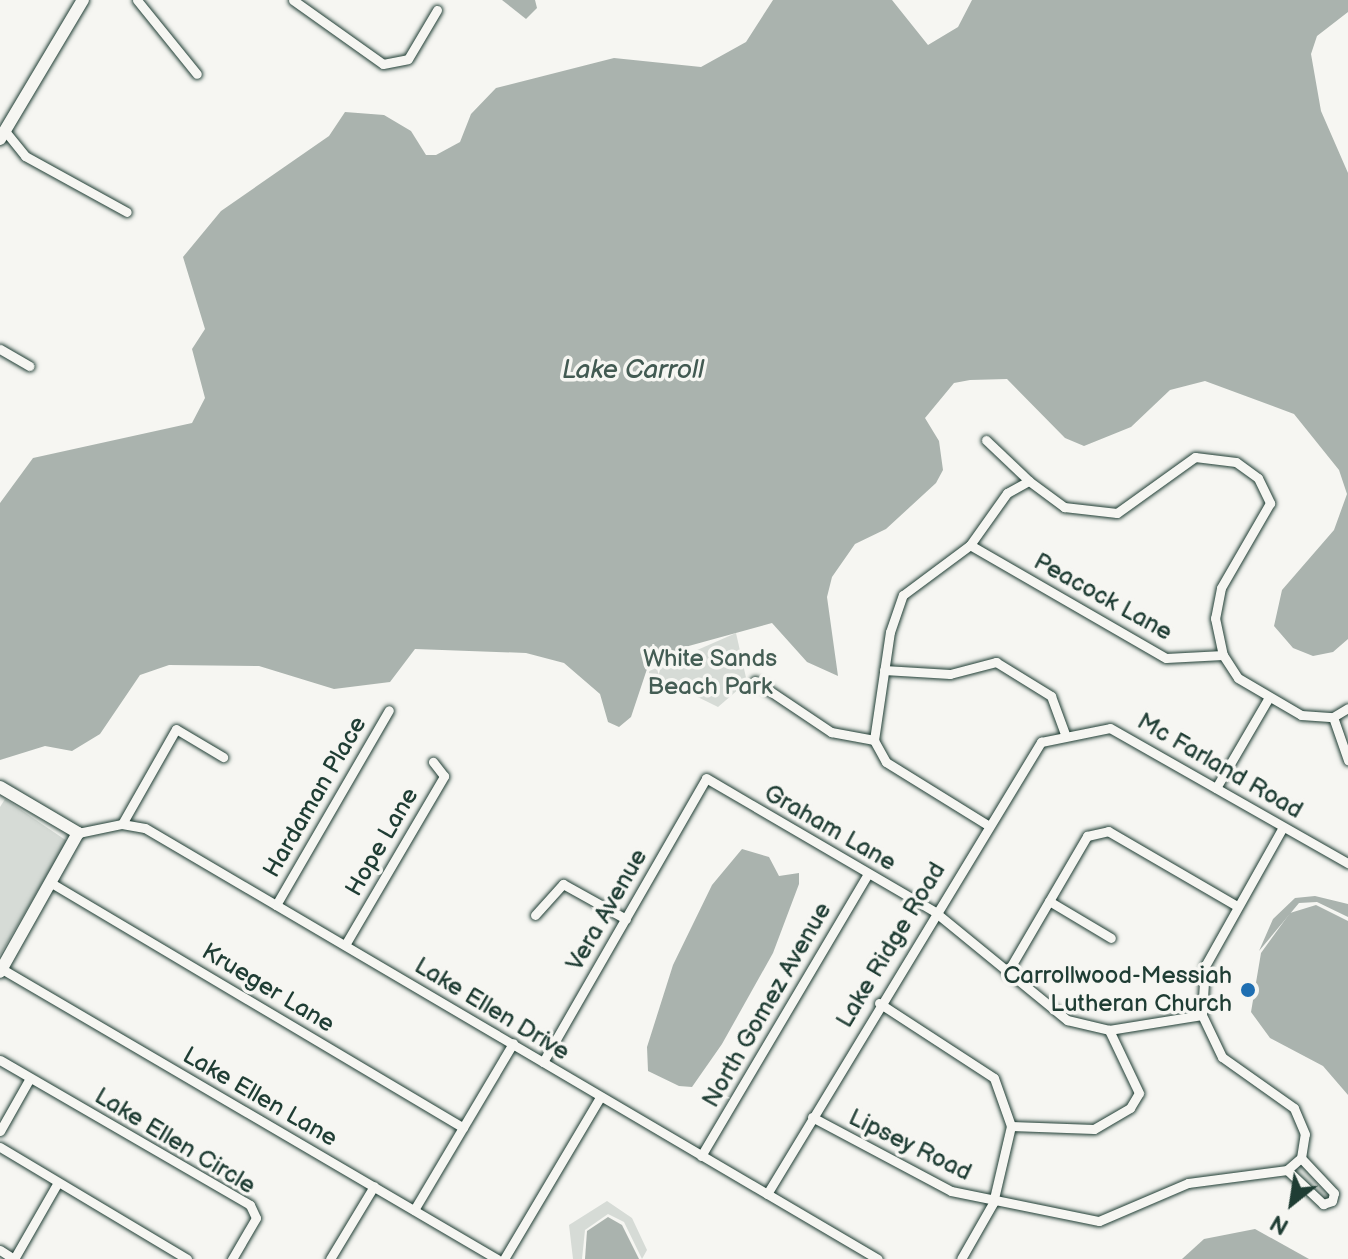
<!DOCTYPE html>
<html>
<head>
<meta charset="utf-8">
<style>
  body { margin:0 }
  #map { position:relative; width:1348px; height:1259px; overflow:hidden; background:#f6f6f2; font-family:"Balsamiq Sans",sans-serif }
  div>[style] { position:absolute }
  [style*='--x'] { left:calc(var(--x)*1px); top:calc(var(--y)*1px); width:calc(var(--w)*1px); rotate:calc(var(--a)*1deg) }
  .green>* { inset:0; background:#d6dbd6 }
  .water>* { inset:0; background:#aab3ae }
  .roads { filter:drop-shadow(0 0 2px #1f3d34) drop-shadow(0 0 2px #1f3d34) }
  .minor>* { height:9px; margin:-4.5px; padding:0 4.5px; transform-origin:4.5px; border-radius:4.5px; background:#f6f6f2 }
  .major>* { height:12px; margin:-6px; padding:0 6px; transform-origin:6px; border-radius:6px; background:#f6f6f2 }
  .dots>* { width:22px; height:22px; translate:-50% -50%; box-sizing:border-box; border:4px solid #f6f6f2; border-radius:50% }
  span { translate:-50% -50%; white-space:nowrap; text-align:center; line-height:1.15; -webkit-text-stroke:7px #f6f6f2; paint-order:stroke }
  .street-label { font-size:24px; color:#1f3d34 }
  .park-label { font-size:24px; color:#445d54 }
  .poi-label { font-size:24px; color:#1f3d34 }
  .right { translate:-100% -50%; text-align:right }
  .water-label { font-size:26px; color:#425a52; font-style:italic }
  .north { position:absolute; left:1252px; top:1163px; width:80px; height:80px; -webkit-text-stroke:6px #f6f6f2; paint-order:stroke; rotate:210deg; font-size:22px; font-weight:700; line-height:32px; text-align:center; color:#1f3d34 }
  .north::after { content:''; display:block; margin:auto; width:28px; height:36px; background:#1f3d34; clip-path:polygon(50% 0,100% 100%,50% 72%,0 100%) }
</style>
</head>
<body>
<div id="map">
  <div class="green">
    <i style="clip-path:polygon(736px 633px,747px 682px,718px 707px,647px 672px)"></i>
    <i style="clip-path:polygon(5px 799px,67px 841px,0 955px,0 807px)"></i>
    <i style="clip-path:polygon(607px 1201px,632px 1218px,647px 1250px,642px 1259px,624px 1222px,608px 1214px,585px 1230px,582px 1259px,573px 1259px,569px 1225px)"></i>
  </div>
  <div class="water">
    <i style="clip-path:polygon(502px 0,535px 0,537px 8px,526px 19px)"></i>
    <i style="clip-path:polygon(773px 0,892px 0,928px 45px,958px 27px,972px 0,1348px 0,1348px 12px,1317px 36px,1311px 54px,1321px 111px,1348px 173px,1348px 639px,1333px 652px,1313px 656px,1293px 648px,1274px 626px,1282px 590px,1334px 530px,1347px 494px,1339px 470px,1294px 414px,1205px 381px,1170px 390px,1131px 427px,1084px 446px,1065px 438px,1007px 379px,970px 380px,954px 383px,925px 418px,939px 441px,943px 470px,936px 483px,886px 529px,855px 544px,832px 577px,827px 597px,838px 676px,807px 662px,772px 623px,685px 647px,647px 669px,631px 717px,619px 727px,608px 722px,600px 694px,564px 663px,526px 653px,415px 649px,390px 682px,334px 689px,259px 666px,169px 665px,140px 675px,100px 734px,72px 751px,45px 746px,0 760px,0 503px,33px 458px,192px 423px,205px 398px,192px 349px,205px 329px,183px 257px,221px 211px,329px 136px,345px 112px,384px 115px,411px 131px,426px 155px,436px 155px,460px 142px,471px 114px,496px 88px,614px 58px,701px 67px,746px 42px)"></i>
    <i style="clip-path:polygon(742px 849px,769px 857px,779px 876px,799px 873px,799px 884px,773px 953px,722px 1044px,692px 1087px,679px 1086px,648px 1071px,647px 1047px,673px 965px,712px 885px)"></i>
    <i style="clip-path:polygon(1315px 896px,1348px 904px,1348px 917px,1317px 902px,1299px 903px,1259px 951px,1273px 919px,1295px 898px)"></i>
    <i style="clip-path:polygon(1316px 905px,1348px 921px,1348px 1095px,1323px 1066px,1270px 1038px,1251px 1012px,1261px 953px,1290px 913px)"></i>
    <i style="clip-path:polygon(608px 1217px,622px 1225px,639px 1259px,585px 1259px,587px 1231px)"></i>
    <i style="clip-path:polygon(1255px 1229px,1309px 1259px,1182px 1259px,1204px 1239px)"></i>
  </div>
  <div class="roads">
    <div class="minor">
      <i style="--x:137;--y:0;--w:95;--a:51"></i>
      <i style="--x:293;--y:0;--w:110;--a:35.4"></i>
      <i style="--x:383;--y:64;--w:25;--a:-11"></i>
      <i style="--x:408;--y:59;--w:57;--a:-59.4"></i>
      <i style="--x:5;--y:131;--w:32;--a:51"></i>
      <i style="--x:25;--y:156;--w:116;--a:28.8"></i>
      <i style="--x:0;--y:349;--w:34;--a:30"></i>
      <i style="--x:986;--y:440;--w:59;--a:43.6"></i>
      <i style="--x:970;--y:545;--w:226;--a:30"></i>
      <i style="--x:1166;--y:658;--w:57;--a:-3"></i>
      <i style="--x:884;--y:670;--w:66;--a:3.5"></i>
      <i style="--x:950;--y:674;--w:48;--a:-14.6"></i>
      <i style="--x:996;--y:662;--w:65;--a:31.7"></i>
      <i style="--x:1051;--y:696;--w:40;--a:69.8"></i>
      <i style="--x:755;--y:681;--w:92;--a:33.9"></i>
      <i style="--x:831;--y:732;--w:44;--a:10.5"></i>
      <i style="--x:1333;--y:717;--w:46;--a:70.8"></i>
      <i style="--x:1216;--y:788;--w:103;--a:-59.7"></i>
      <i style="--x:122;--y:824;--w:109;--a:-60.4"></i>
      <i style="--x:176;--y:729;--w:55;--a:30.8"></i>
      <i style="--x:986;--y:824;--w:118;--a:-148.2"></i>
      <i style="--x:886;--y:762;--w:25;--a:-119"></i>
      <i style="--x:874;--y:740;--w:109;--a:-81.6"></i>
      <i style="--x:890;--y:632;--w:39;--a:-71"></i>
      <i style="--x:903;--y:595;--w:84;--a:-36.7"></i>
      <i style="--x:970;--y:545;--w:64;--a:-54.6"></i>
      <i style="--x:1007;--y:493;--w:25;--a:-29"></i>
      <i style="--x:1029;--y:481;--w:44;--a:36.6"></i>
      <i style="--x:1064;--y:507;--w:53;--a:6.5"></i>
      <i style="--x:1117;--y:513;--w:96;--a:-35.7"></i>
      <i style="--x:1195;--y:457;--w:41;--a:7"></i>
      <i style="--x:1236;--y:462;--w:27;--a:36"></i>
      <i style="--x:1258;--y:478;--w:28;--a:64"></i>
      <i style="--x:1270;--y:503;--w:98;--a:120"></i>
      <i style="--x:1221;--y:588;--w:31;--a:101"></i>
      <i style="--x:1215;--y:618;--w:38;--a:78"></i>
      <i style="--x:1223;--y:655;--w:27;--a:57"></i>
      <i style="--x:1238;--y:678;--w:73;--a:30.4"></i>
      <i style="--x:1301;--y:715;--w:32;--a:4"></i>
      <i style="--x:1333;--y:717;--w:17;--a:-31"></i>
      <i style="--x:78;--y:833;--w:45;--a:-11.6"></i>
      <i style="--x:122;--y:824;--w:23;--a:10"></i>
      <i style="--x:145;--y:828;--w:850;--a:30.46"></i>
      <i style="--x:53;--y:884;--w:477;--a:30.7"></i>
      <i style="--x:1049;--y:901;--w:72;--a:30.8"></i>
      <i style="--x:276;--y:905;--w:225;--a:-59.9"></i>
      <i style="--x:535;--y:915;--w:42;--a:-47.9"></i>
      <i style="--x:563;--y:884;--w:72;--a:29.1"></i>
      <i style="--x:345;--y:945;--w:196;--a:-59.6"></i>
      <i style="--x:444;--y:776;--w:18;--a:-128"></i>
      <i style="--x:2;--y:969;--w:574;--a:30.36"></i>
      <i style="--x:1007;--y:973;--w:159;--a:-59.7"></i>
      <i style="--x:1087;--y:836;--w:22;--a:-13"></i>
      <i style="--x:1108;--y:831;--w:149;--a:30.2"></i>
      <i style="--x:879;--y:1003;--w:137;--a:33.1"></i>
      <i style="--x:994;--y:1078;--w:51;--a:70.5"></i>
      <i style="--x:1011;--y:1126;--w:79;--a:103.2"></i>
      <i style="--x:993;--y:1203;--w:64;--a:119.7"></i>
      <i style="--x:0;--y:1060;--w:289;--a:30.1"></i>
      <i style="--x:250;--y:1205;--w:14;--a:65"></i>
      <i style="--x:256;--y:1218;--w:48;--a:120.3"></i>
      <i style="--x:543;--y:1062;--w:327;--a:-60.1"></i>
      <i style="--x:706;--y:778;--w:265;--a:30.3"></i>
      <i style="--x:935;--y:912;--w:171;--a:39.3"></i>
      <i style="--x:1067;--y:1020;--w:43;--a:13.4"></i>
      <i style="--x:1109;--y:1030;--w:94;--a:-9.2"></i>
      <i style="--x:812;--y:1117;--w:157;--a:28"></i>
      <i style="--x:951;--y:1191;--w:151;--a:11.5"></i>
      <i style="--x:1099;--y:1221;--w:97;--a:-23.1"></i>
      <i style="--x:1188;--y:1183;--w:100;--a:-7.5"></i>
      <i style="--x:1287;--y:1170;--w:18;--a:-41"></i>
      <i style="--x:1301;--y:1158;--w:24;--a:-81"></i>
      <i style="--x:1305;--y:1134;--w:28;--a:-113"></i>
      <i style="--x:1294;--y:1108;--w:88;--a:-144.7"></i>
      <i style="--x:1222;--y:1057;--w:47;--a:-115.5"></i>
      <i style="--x:1202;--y:1015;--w:49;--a:-86.5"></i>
      <i style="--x:1205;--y:966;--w:159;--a:-60.7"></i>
      <i style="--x:1011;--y:1126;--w:83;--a:2.1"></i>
      <i style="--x:1094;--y:1129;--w:42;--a:-30.3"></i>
      <i style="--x:1130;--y:1108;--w:17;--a:-59"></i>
      <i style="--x:1139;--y:1093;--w:70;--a:-115.5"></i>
      <i style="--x:0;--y:1131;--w:61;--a:-60.5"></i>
      <i style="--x:0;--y:1147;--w:218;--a:30.9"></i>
      <i style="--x:701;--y:1156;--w:328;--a:-59.4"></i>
      <i style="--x:1287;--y:1170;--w:50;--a:43.4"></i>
      <i style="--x:1323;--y:1204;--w:9;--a:-18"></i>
      <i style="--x:1332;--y:1201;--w:8;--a:-76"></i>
      <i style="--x:1334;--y:1193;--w:48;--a:-133.3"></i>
      <i style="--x:767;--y:1194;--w:529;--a:-58.78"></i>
      <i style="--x:1041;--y:742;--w:70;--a:-11.5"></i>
      <i style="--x:1110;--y:728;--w:274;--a:29.6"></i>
      <i style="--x:414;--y:1210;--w:194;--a:-59.3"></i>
      <i style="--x:0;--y:1250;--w:17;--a:33"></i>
      <i style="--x:14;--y:1259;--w:86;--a:-60.2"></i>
      <i style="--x:330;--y:1259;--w:85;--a:-58.9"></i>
      <i style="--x:504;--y:1259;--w:188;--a:-59.3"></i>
    </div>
    <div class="major">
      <i style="--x:0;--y:139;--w:162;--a:-59.2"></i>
      <i style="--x:0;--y:787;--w:91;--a:30.5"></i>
      <i style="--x:78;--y:833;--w:159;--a:119.3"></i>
    </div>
  </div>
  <div class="dots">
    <i style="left:1248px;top:990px;background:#1f6fb2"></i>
  </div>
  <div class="street-label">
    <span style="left:1103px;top:597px;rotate:29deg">Peacock Lane</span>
    <span style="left:1220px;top:766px;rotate:30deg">Mc Farland Road</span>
    <span style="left:315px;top:797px;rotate:-60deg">Hardaman Place</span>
    <span style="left:830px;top:828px;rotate:30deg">Graham Lane</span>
    <span style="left:382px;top:842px;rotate:-60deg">Hope Lane</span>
    <span style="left:607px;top:910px;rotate:-60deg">Vera Avenue</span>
    <span style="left:891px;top:945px;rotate:-59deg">Lake Ridge Road</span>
    <span style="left:268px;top:988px;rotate:31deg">Krueger Lane</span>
    <span style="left:767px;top:1005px;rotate:-60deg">North Gomez Avenue</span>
    <span style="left:492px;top:1009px;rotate:31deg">Lake Ellen Drive</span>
    <span style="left:260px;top:1097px;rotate:30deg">Lake Ellen Lane</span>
    <span style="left:175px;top:1141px;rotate:31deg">Lake Ellen Circle</span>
    <span style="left:910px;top:1145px;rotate:26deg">Lipsey Road</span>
  </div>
  <div class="park-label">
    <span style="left:710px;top:673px">White Sands<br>Beach Park</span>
  </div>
  <div class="poi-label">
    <span class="right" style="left:1232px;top:990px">Carrollwood-Messiah<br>Lutheran Church</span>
  </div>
  <div class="water-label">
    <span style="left:633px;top:371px">Lake Carroll</span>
  </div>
  <div class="north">N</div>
</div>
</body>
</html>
